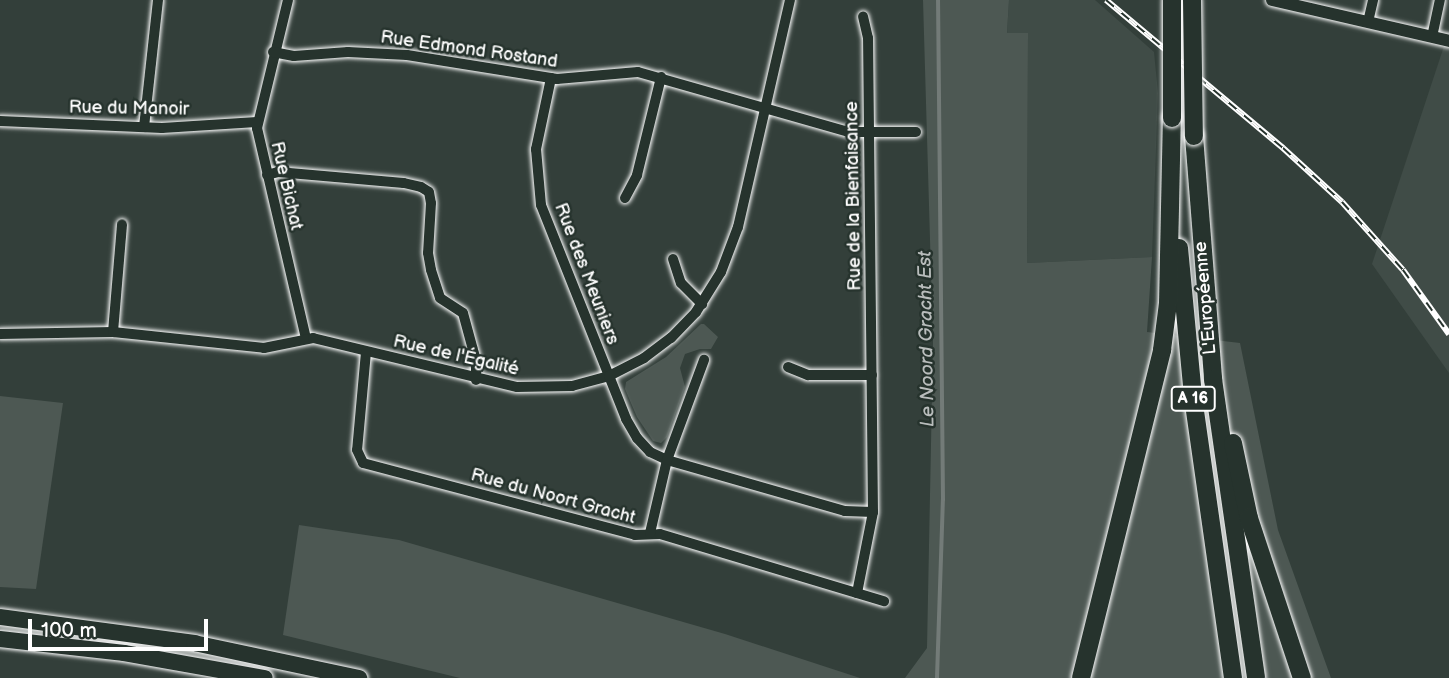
<!DOCTYPE html>
<html>
<head>
<meta charset="utf-8">
<style>
  body { margin:0 }
  #map { position:relative; width:1449px; height:678px; overflow:hidden; background:#333f3a; font-family:"Balsamiq Sans",sans-serif }
  div>[style] { position:absolute }
  [style*='--x'] { left:calc(var(--x)*1px); top:calc(var(--y)*1px); width:calc(var(--w)*1px); rotate:calc(var(--a)*1deg) }
  .built>* { inset:0; background:#404c47 }
  .green>* { inset:0; background:#4d5853 }
  .stream>* { height:3.5px; margin:-1.75px; padding:0 1.75px; transform-origin:1.75px; border-radius:1.75px; background:#737b78 }
  .roads { filter:drop-shadow(0 0 2px #fff) drop-shadow(0 0 2px #fff) }
  .minor>* { height:10px; margin:-5px; padding:0 5px; transform-origin:5px; border-radius:5px; background:#26332d }
  .tertiary>* { height:12px; margin:-6px; padding:0 6px; transform-origin:6px; border-radius:6px; background:#26332d }
  .trunk>* { height:16px; margin:-8px; padding:0 8px; transform-origin:8px; border-radius:8px; background:#26332d }
  .motorway>* { height:18px; margin:-9px; padding:0 9px; transform-origin:9px; border-radius:9px; background:#26332d }
  .rail>* { height:6px; margin-top:-3px; transform-origin:0; background:repeating-linear-gradient(90deg,#26332d 0 10px,#fff 0 20px); box-sizing:border-box; border-block:2px solid #fff }
  .bridges { filter:drop-shadow(0 0 2px #fff) drop-shadow(0 0 2px #fff) }
  .motorway-bridge>* { height:18px; margin:-9px; padding:0 9px; transform-origin:9px; border-radius:9px; background:#26332d }
  span { translate:-50% -50%; white-space:nowrap; text-align:center; line-height:1.15; -webkit-text-stroke:5px #26332d; paint-order:stroke }
  .shield-label span { padding:2px 5px; background:#26332d; border:2px solid; border-radius:5px; -webkit-text-stroke-width:0 }
  .shield-label { font-size:16px; color:#fff; font-weight:700 }
  .street-label { font-size:18px; color:#fff }
  .water-label { font-size:19px; color:#b9bdbc; font-style:italic }
  .scale { position:absolute; left:28px; top:619px; width:180px; height:32px; box-sizing:border-box; border:4px solid #fff; border-top:0; padding-left:9px; font-size:21px; line-height:24px; white-space:nowrap; color:#fff; -webkit-text-stroke:5px #26332d; paint-order:stroke }
</style>
</head>
<body>
<div id="map">
  <div class="built">
    <i style="clip-path:polygon(1009px 0,1095px 0,1154px 52px,1158px 93px,1152px 257px,1027px 263px,1028px 33px,1007px 34px)"></i>
    <i style="clip-path:polygon(1449px 31px,1449px 373px,1372px 264px)"></i>
  </div>
  <div class="green">
    <i style="clip-path:polygon(923px 0,1009px 0,1007px 33px,1028px 33px,1027px 263px,1152px 257px,1147px 332px,1240px 343px,1278px 530px,1331px 678px,905px 678px,927px 648px,933px 342px)"></i>
    <i style="clip-path:polygon(701px 324px,704px 324px,718px 337px,711px 349px,700px 349px,685px 354px,680px 368px,685px 387px,667px 437px,661px 443px,653px 441px,637px 417px,625px 389px,626px 382px,666px 357px)"></i>
    <i style="clip-path:polygon(0 396px,63px 403px,36px 589px,0 587px)"></i>
    <i style="clip-path:polygon(299px 525px,399px 540px,725px 634px,860px 678px,460px 678px,283px 635px)"></i>
    <i style="clip-path:polygon(0 624px,140px 641px,259px 662px,258px 668px,127px 645px,0 631px)"></i>
  </div>
  <div class="stream">
    <i style="--x:937;--y:678;--w:178;--a:-88.1"></i>
    <i style="--x:943;--y:500;--w:500;--a:-90.57"></i>
  </div>
  <div class="roads">
    <div class="minor">
      <i style="--x:288;--y:0;--w:132;--a:103.6"></i>
      <i style="--x:257;--y:128;--w:216;--a:76.9"></i>
      <i style="--x:1368;--y:22;--w:23;--a:-77"></i>
      <i style="--x:1432;--y:37;--w:38;--a:-78"></i>
      <i style="--x:273;--y:52;--w:21;--a:11"></i>
      <i style="--x:294;--y:56;--w:54;--a:-4.2"></i>
      <i style="--x:348;--y:52;--w:59;--a:2.9"></i>
      <i style="--x:407;--y:55;--w:152;--a:9.1"></i>
      <i style="--x:557;--y:79;--w:81;--a:-4.9"></i>
      <i style="--x:638;--y:72;--w:218;--a:15.9"></i>
      <i style="--x:848;--y:132;--w:68;--a:0"></i>
      <i style="--x:551;--y:78;--w:73;--a:101.9"></i>
      <i style="--x:536;--y:149;--w:56;--a:84.9"></i>
      <i style="--x:541;--y:205;--w:230;--a:68.3"></i>
      <i style="--x:626;--y:419;--w:22;--a:60"></i>
      <i style="--x:637;--y:438;--w:19;--a:47"></i>
      <i style="--x:650;--y:452;--w:19;--a:25"></i>
      <i style="--x:667;--y:460;--w:185;--a:16"></i>
      <i style="--x:845;--y:511;--w:28;--a:2"></i>
      <i style="--x:0;--y:121;--w:162;--a:2.5"></i>
      <i style="--x:162;--y:128;--w:95;--a:-3.6"></i>
      <i style="--x:144;--y:127;--w:128;--a:-83.7"></i>
      <i style="--x:267;--y:175;--w:11;--a:-15"></i>
      <i style="--x:278;--y:172;--w:126;--a:5"></i>
      <i style="--x:404;--y:183;--w:17;--a:13"></i>
      <i style="--x:421;--y:187;--w:9;--a:32"></i>
      <i style="--x:429;--y:192;--w:11;--a:80"></i>
      <i style="--x:431;--y:203;--w:50;--a:93.4"></i>
      <i style="--x:428;--y:253;--w:17;--a:80"></i>
      <i style="--x:431;--y:270;--w:29;--a:72"></i>
      <i style="--x:440;--y:298;--w:27;--a:33"></i>
      <i style="--x:463;--y:313;--w:50;--a:74.8"></i>
      <i style="--x:476;--y:361;--w:19;--a:90"></i>
      <i style="--x:625;--y:198;--w:26;--a:-62"></i>
      <i style="--x:637;--y:175;--w:101;--a:-76.2"></i>
      <i style="--x:673;--y:259;--w:25;--a:72"></i>
      <i style="--x:681;--y:283;--w:30;--a:45"></i>
      <i style="--x:113;--y:332;--w:108;--a:-85.2"></i>
      <i style="--x:0;--y:334;--w:113;--a:-1"></i>
      <i style="--x:113;--y:332;--w:152;--a:6"></i>
      <i style="--x:264;--y:348;--w:50;--a:-11.5"></i>
      <i style="--x:313;--y:338;--w:210;--a:13.5"></i>
      <i style="--x:517;--y:387;--w:55;--a:-1"></i>
      <i style="--x:572;--y:386;--w:38;--a:-15"></i>
      <i style="--x:609;--y:376;--w:39;--a:-27"></i>
      <i style="--x:644;--y:358;--w:34;--a:-37"></i>
      <i style="--x:671;--y:338;--w:36;--a:-46"></i>
      <i style="--x:696;--y:312;--w:47;--a:-58"></i>
      <i style="--x:721;--y:272;--w:48;--a:-69.3"></i>
      <i style="--x:738;--y:227;--w:233;--a:-77.1"></i>
      <i style="--x:366;--y:352;--w:98;--a:95.2"></i>
      <i style="--x:357;--y:450;--w:14;--a:65"></i>
      <i style="--x:363;--y:463;--w:281;--a:14.8"></i>
      <i style="--x:635;--y:535;--w:25;--a:-2"></i>
      <i style="--x:660;--y:534;--w:234;--a:16.7"></i>
      <i style="--x:788;--y:367;--w:22;--a:22"></i>
      <i style="--x:808;--y:375;--w:64;--a:0"></i>
      <i style="--x:650;--y:533;--w:75;--a:-76.9"></i>
      <i style="--x:667;--y:460;--w:107;--a:-69.7"></i>
      <i style="--x:857;--y:593;--w:83;--a:-78.8"></i>
      <i style="--x:873;--y:512;--w:474;--a:-90.6"></i>
      <i style="--x:868;--y:38;--w:22;--a:-103"></i>
    </div>
    <div class="tertiary">
      <i style="--x:1272;--y:0;--w:182;--a:13"></i>
    </div>
    <div class="trunk">
      <i style="--x:0;--y:617;--w:196;--a:7.6"></i>
      <i style="--x:194;--y:643;--w:169;--a:12"></i>
      <i style="--x:0;--y:639;--w:125;--a:6.4"></i>
      <i style="--x:124;--y:653;--w:143;--a:10.1"></i>
    </div>
    <div class="motorway">
      <i style="--x:1194;--y:136;--w:244;--a:85.5"></i>
      <i style="--x:1213;--y:379;--w:302;--a:81.8"></i>
      <i style="--x:1179;--y:248;--w:150;--a:84.6"></i>
      <i style="--x:1193;--y:397;--w:284;--a:81.9"></i>
      <i style="--x:1233;--y:443;--w:77;--a:78"></i>
      <i style="--x:1249;--y:518;--w:169;--a:71.7"></i>
      <i style="--x:1081;--y:678;--w:338;--a:-76.1"></i>
      <i style="--x:1162;--y:350;--w:47;--a:-82.7"></i>
      <i style="--x:1168;--y:303;--w:185;--a:-88.8"></i>
    </div>
  </div>
  <div class="rail">
    <i style="--x:1106;--y:0;--w:231;--a:39.9"></i>
    <i style="--x:1283;--y:148;--w:80;--a:42.5"></i>
    <i style="--x:1342;--y:202;--w:91;--a:48.1"></i>
    <i style="--x:1403;--y:270;--w:79;--a:54.3"></i>
  </div>
  <div class="bridges">
    <div class="motorway-bridge">
      <i style="--x:1172;--y:0;--w:118;--a:90"></i>
      <i style="--x:1192;--y:0;--w:136;--a:89.2"></i>
    </div>
  </div>
  <div class="shield-label">
    <span style="left:1193px;top:399px">A 16</span>
  </div>
  <div class="street-label">
    <span style="left:469px;top:50px;rotate:8deg">Rue Edmond Rostand</span>
    <span style="left:129px;top:109px;rotate:1deg">Rue du Manoir</span>
    <span style="left:286px;top:186px;rotate:77deg">Rue Bichat</span>
    <span style="left:854px;top:196px;rotate:-91deg">Rue de la Bienfaisance</span>
    <span style="left:586px;top:274px;rotate:69deg">Rue des Meuniers</span>
    <span style="left:1206px;top:298px;rotate:-95deg">L'Européenne</span>
    <span style="left:456px;top:356px;rotate:13deg">Rue de l'Égalité</span>
    <span style="left:553px;top:497px;rotate:15deg">Rue du Noort Gracht</span>
  </div>
  <div class="water-label">
    <span style="left:927px;top:339px;rotate:-91deg">Le Noord Gracht Est</span>
  </div>
  <div class="scale">100 m</div>
</div>
</body>
</html>
